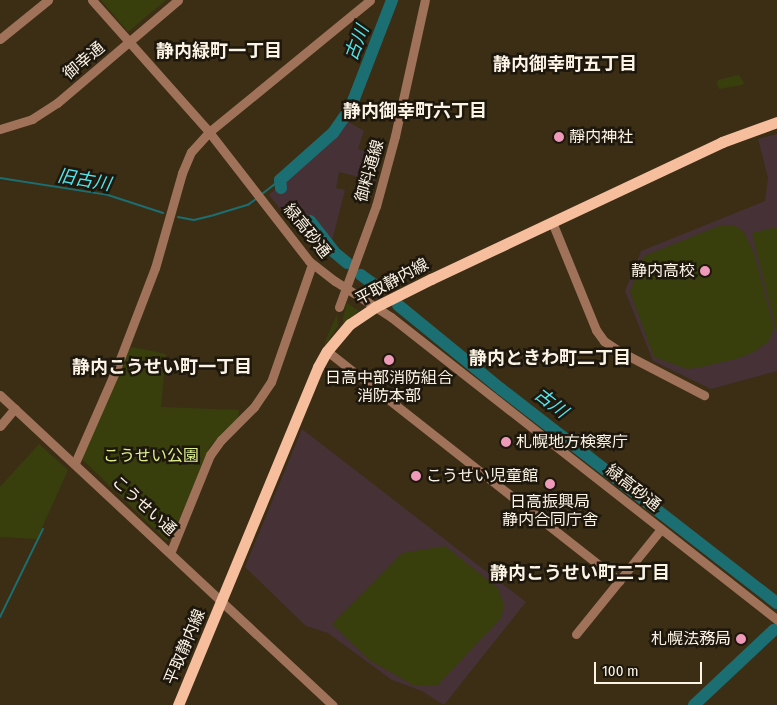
<!DOCTYPE html>
<html>
<head>
<meta charset="utf-8">
<style>
  body { margin:0 }
  #map { position:relative; width:777px; height:705px; overflow:hidden; background:#3b2e15; font-family:"Fira Sans Condensed","Noto Sans JP",sans-serif }
  div>[style] { position:absolute }
  [style*='--x'] { left:calc(var(--x)*1px); top:calc(var(--y)*1px); width:calc(var(--w)*1px); rotate:calc(var(--a)*1deg) }
  .education>* { inset:0; background:#453136 }
  .green>* { inset:0; background:#383f0d }
  .stream>* { height:2px; margin:-1px; padding:0 1px; transform-origin:1px; border-radius:1px; background:#1b6e71 }
  .river>* { height:12px; margin:-6px; padding:0 6px; transform-origin:6px; border-radius:6px; background:#1b6e71 }
  .minor>* { height:9px; margin:-4.5px; padding:0 4.5px; transform-origin:4.5px; border-radius:4.5px; background:#a07259 }
  .major>* { height:11px; margin:-5.5px; padding:0 5.5px; transform-origin:5.5px; border-radius:5.5px; background:#f7be9e }
  .dots>* { width:14px; height:14px; translate:-50% -50%; box-sizing:border-box; border:2px solid #1d170d; border-radius:50% }
  span { translate:-50% -50%; white-space:nowrap; text-align:center; line-height:1.15; -webkit-text-stroke:5px #1d170d; paint-order:stroke }
  .street-label { font-size:16px; color:#fbf3e4 }
  .poi-label { font-size:16px; color:#fbf3e4 }
  .left { translate:0 -50%; text-align:left }
  .right { translate:-100% -50%; text-align:right }
  .park-label { font-size:16px; color:#ddef8d }
  .water-label { font-size:18px; color:#51e6ed; font-style:italic }
  .neighbourhood-label { font-size:18px; color:#fbf3e4; font-weight:700 }
  .scale { position:absolute; left:594px; top:662px; width:108px; height:22px; box-sizing:border-box; border:2px solid #fbf3e4; border-top:0; padding-left:6px; font-size:15px; line-height:18px; white-space:nowrap; color:#fbf3e4; -webkit-text-stroke:4px #1d170d; paint-order:stroke }
</style>
</head>
<body>
<div id="map">
  <div class="education">
    <i style="clip-path:polygon(347px 121px,364px 131px,358px 149px,383px 155px,375px 181px,339px 172px,336px 188px,345px 190px,331px 245px,307px 215px,293px 225px,269px 195px)"></i>
    <i style="clip-path:polygon(777px 134px,777px 371px,711px 389px,653px 361px,625px 291px,641px 251px,765px 201px,768px 178px,758px 139px)"></i>
    <i style="clip-path:polygon(302px 429px,526px 602px,444px 705px,422px 691px,392px 680px,328px 633px,306px 626px,245px 567px)"></i>
  </div>
  <div class="green">
    <i style="clip-path:polygon(101px 0,166px 0,128px 32px)"></i>
    <i style="clip-path:polygon(737px 75px,740px 76px,744px 83px,742px 85px,719px 89px,717px 83px,718px 80px)"></i>
    <i style="clip-path:polygon(730px 225px,738px 227px,744px 232px,754px 253px,774px 328px,769px 341px,754px 352px,736px 359px,702px 367px,687px 369px,654px 357px,630px 292px,644px 256px,719px 226px)"></i>
    <i style="clip-path:polygon(777px 227px,777px 333px,752px 233px)"></i>
    <i style="clip-path:polygon(347px 303px,359px 311px,343px 324px,343px 317px)"></i>
    <i style="clip-path:polygon(337px 314px,338px 326px,325px 346px,325px 342px)"></i>
    <i style="clip-path:polygon(132px 347px,166px 354px,161px 407px,239px 410px,238px 418px,210px 446px,171px 540px,166px 540px,82px 459px,128px 351px)"></i>
    <i style="clip-path:polygon(39px 444px,68px 470px,37px 539px,0 537px,0 487px)"></i>
    <i style="clip-path:polygon(445px 546px,498px 588px,503px 602px,503px 609px,501px 618px,438px 685px,415px 686px,369px 660px,332px 624px,402px 553px)"></i>
  </div>
  <div class="stream">
    <i style="--x:0;--y:178;--w:109;--a:8.9"></i>
    <i style="--x:108;--y:195;--w:58;--a:18.1"></i>
    <i style="--x:262;--y:194;--w:23;--a:-38"></i>
    <i style="--x:178;--y:217;--w:16;--a:11"></i>
    <i style="--x:194;--y:220;--w:21;--a:-14"></i>
    <i style="--x:214;--y:215;--w:37;--a:-17"></i>
    <i style="--x:249;--y:204;--w:9;--a:-36"></i>
    <i style="--x:0;--y:617;--w:98;--a:-64"></i>
  </div>
  <div class="river">
    <i style="--x:281;--y:188;--w:8;--a:-97"></i>
    <i style="--x:280;--y:180;--w:71;--a:-41.6"></i>
    <i style="--x:333;--y:133;--w:29;--a:-55"></i>
    <i style="--x:350;--y:109;--w:117;--a:-68.9"></i>
    <i style="--x:310;--y:221;--w:39;--a:52"></i>
    <i style="--x:334;--y:252;--w:17;--a:40"></i>
    <i style="--x:361;--y:275;--w:24;--a:36"></i>
    <i style="--x:398;--y:305;--w:133;--a:39.2"></i>
    <i style="--x:501;--y:389;--w:349;--a:37.8"></i>
    <i style="--x:694;--y:705;--w:110;--a:-43.2"></i>
  </div>
  <div class="minor">
    <i style="--x:92;--y:0;--w:176;--a:48.4"></i>
    <i style="--x:209;--y:132;--w:163;--a:52.2"></i>
    <i style="--x:309;--y:261;--w:33;--a:38"></i>
    <i style="--x:335;--y:281;--w:67;--a:32.7"></i>
    <i style="--x:391;--y:317;--w:491;--a:38.1"></i>
    <i style="--x:0;--y:39;--w:62;--a:-39.1"></i>
    <i style="--x:0;--y:129;--w:34;--a:-17"></i>
    <i style="--x:32;--y:119;--w:30;--a:-33"></i>
    <i style="--x:57;--y:103;--w:159;--a:-40.4"></i>
    <i style="--x:552;--y:222;--w:117;--a:67.8"></i>
    <i style="--x:596;--y:330;--w:14;--a:54"></i>
    <i style="--x:604;--y:341;--w:18;--a:34"></i>
    <i style="--x:619;--y:351;--w:96;--a:27.4"></i>
    <i style="--x:339;--y:307;--w:108;--a:-69.9"></i>
    <i style="--x:376;--y:206;--w:73;--a:-74.8"></i>
    <i style="--x:395;--y:136;--w:139;--a:-77.6"></i>
    <i style="--x:327;--y:351;--w:372;--a:38.2"></i>
    <i style="--x:0;--y:395;--w:455;--a:43"></i>
    <i style="--x:0;--y:426;--w:23;--a:-50"></i>
    <i style="--x:75;--y:463;--w:99;--a:-66.3"></i>
    <i style="--x:115;--y:372;--w:111;--a:-69"></i>
    <i style="--x:155;--y:268;--w:99;--a:-74.1"></i>
    <i style="--x:182;--y:173;--w:23;--a:-67"></i>
    <i style="--x:191;--y:152;--w:27;--a:-48"></i>
    <i style="--x:209;--y:132;--w:208;--a:-39.3"></i>
    <i style="--x:171;--y:551;--w:104;--a:-67.9"></i>
    <i style="--x:210;--y:455;--w:19;--a:-54"></i>
    <i style="--x:221;--y:440;--w:47;--a:-45"></i>
    <i style="--x:254;--y:407;--w:30;--a:-56"></i>
    <i style="--x:271;--y:382;--w:125;--a:-70.8"></i>
    <i style="--x:576;--y:634;--w:135;--a:-51"></i>
  </div>
  <div class="major">
    <i style="--x:178;--y:705;--w:366;--a:-67.5"></i>
    <i style="--x:318;--y:367;--w:18;--a:-61"></i>
    <i style="--x:327;--y:351;--w:35;--a:-50"></i>
    <i style="--x:350;--y:324;--w:30;--a:-34"></i>
    <i style="--x:375;--y:307;--w:63;--a:-26.6"></i>
    <i style="--x:431;--y:279;--w:322;--a:-25.2"></i>
    <i style="--x:722;--y:142;--w:59;--a:-20"></i>
  </div>
  <div class="dots">
    <i style="left:559px;top:137px;background:#ef9ab8"></i>
    <i style="left:705px;top:271px;background:#ef9ab8"></i>
    <i style="left:389px;top:360px;background:#ef9ab8"></i>
    <i style="left:506px;top:442px;background:#ef9ab8"></i>
    <i style="left:416px;top:476px;background:#ef9ab8"></i>
    <i style="left:550px;top:484px;background:#ef9ab8"></i>
    <i style="left:741px;top:639px;background:#ef9ab8"></i>
  </div>
  <div class="street-label">
    <span style="left:84px;top:61px;rotate:-40deg">御幸通</span>
    <span style="left:370px;top:171px;rotate:-74deg">御料通線</span>
    <span style="left:307px;top:231px;rotate:51deg">緑高砂通</span>
    <span style="left:392px;top:282px;rotate:-28deg">平取静内線</span>
    <span style="left:633px;top:488px;rotate:38deg">緑高砂通</span>
    <span style="left:144px;top:506px;rotate:42deg">こうせい通</span>
    <span style="left:185px;top:647px;rotate:-67deg">平取静内線</span>
  </div>
  <div class="poi-label">
    <span class="left" style="left:569px;top:137px">靜内神社</span>
    <span class="right" style="left:695px;top:271px">静内高校</span>
    <span style="left:389px;top:387px">日高中部消防組合<br>消防本部</span>
    <span class="left" style="left:516px;top:442px">札幌地方検察庁</span>
    <span class="left" style="left:426px;top:476px">こうせい児童館</span>
    <span style="left:550px;top:511px">日高振興局<br>静内合同庁舎</span>
    <span class="right" style="left:731px;top:639px">札幌法務局</span>
  </div>
  <div class="park-label">
    <span style="left:151px;top:456px">こうせい公園</span>
  </div>
  <div class="water-label">
    <span style="left:357px;top:43px;rotate:-69deg">古川</span>
    <span style="left:84px;top:180px;rotate:10deg">旧古川</span>
    <span style="left:551px;top:403px;rotate:38deg">古川</span>
  </div>
  <div class="neighbourhood-label">
    <span style="left:219px;top:51px">静内緑町一丁目</span>
    <span style="left:565px;top:64px">静内御幸町五丁目</span>
    <span style="left:415px;top:111px">静内御幸町六丁目</span>
    <span style="left:550px;top:358px">静内ときわ町二丁目</span>
    <span style="left:162px;top:367px">静内こうせい町一丁目</span>
    <span style="left:580px;top:573px">静内こうせい町二丁目</span>
  </div>
  <div class="scale">100 m</div>
</div>
</body>
</html>
